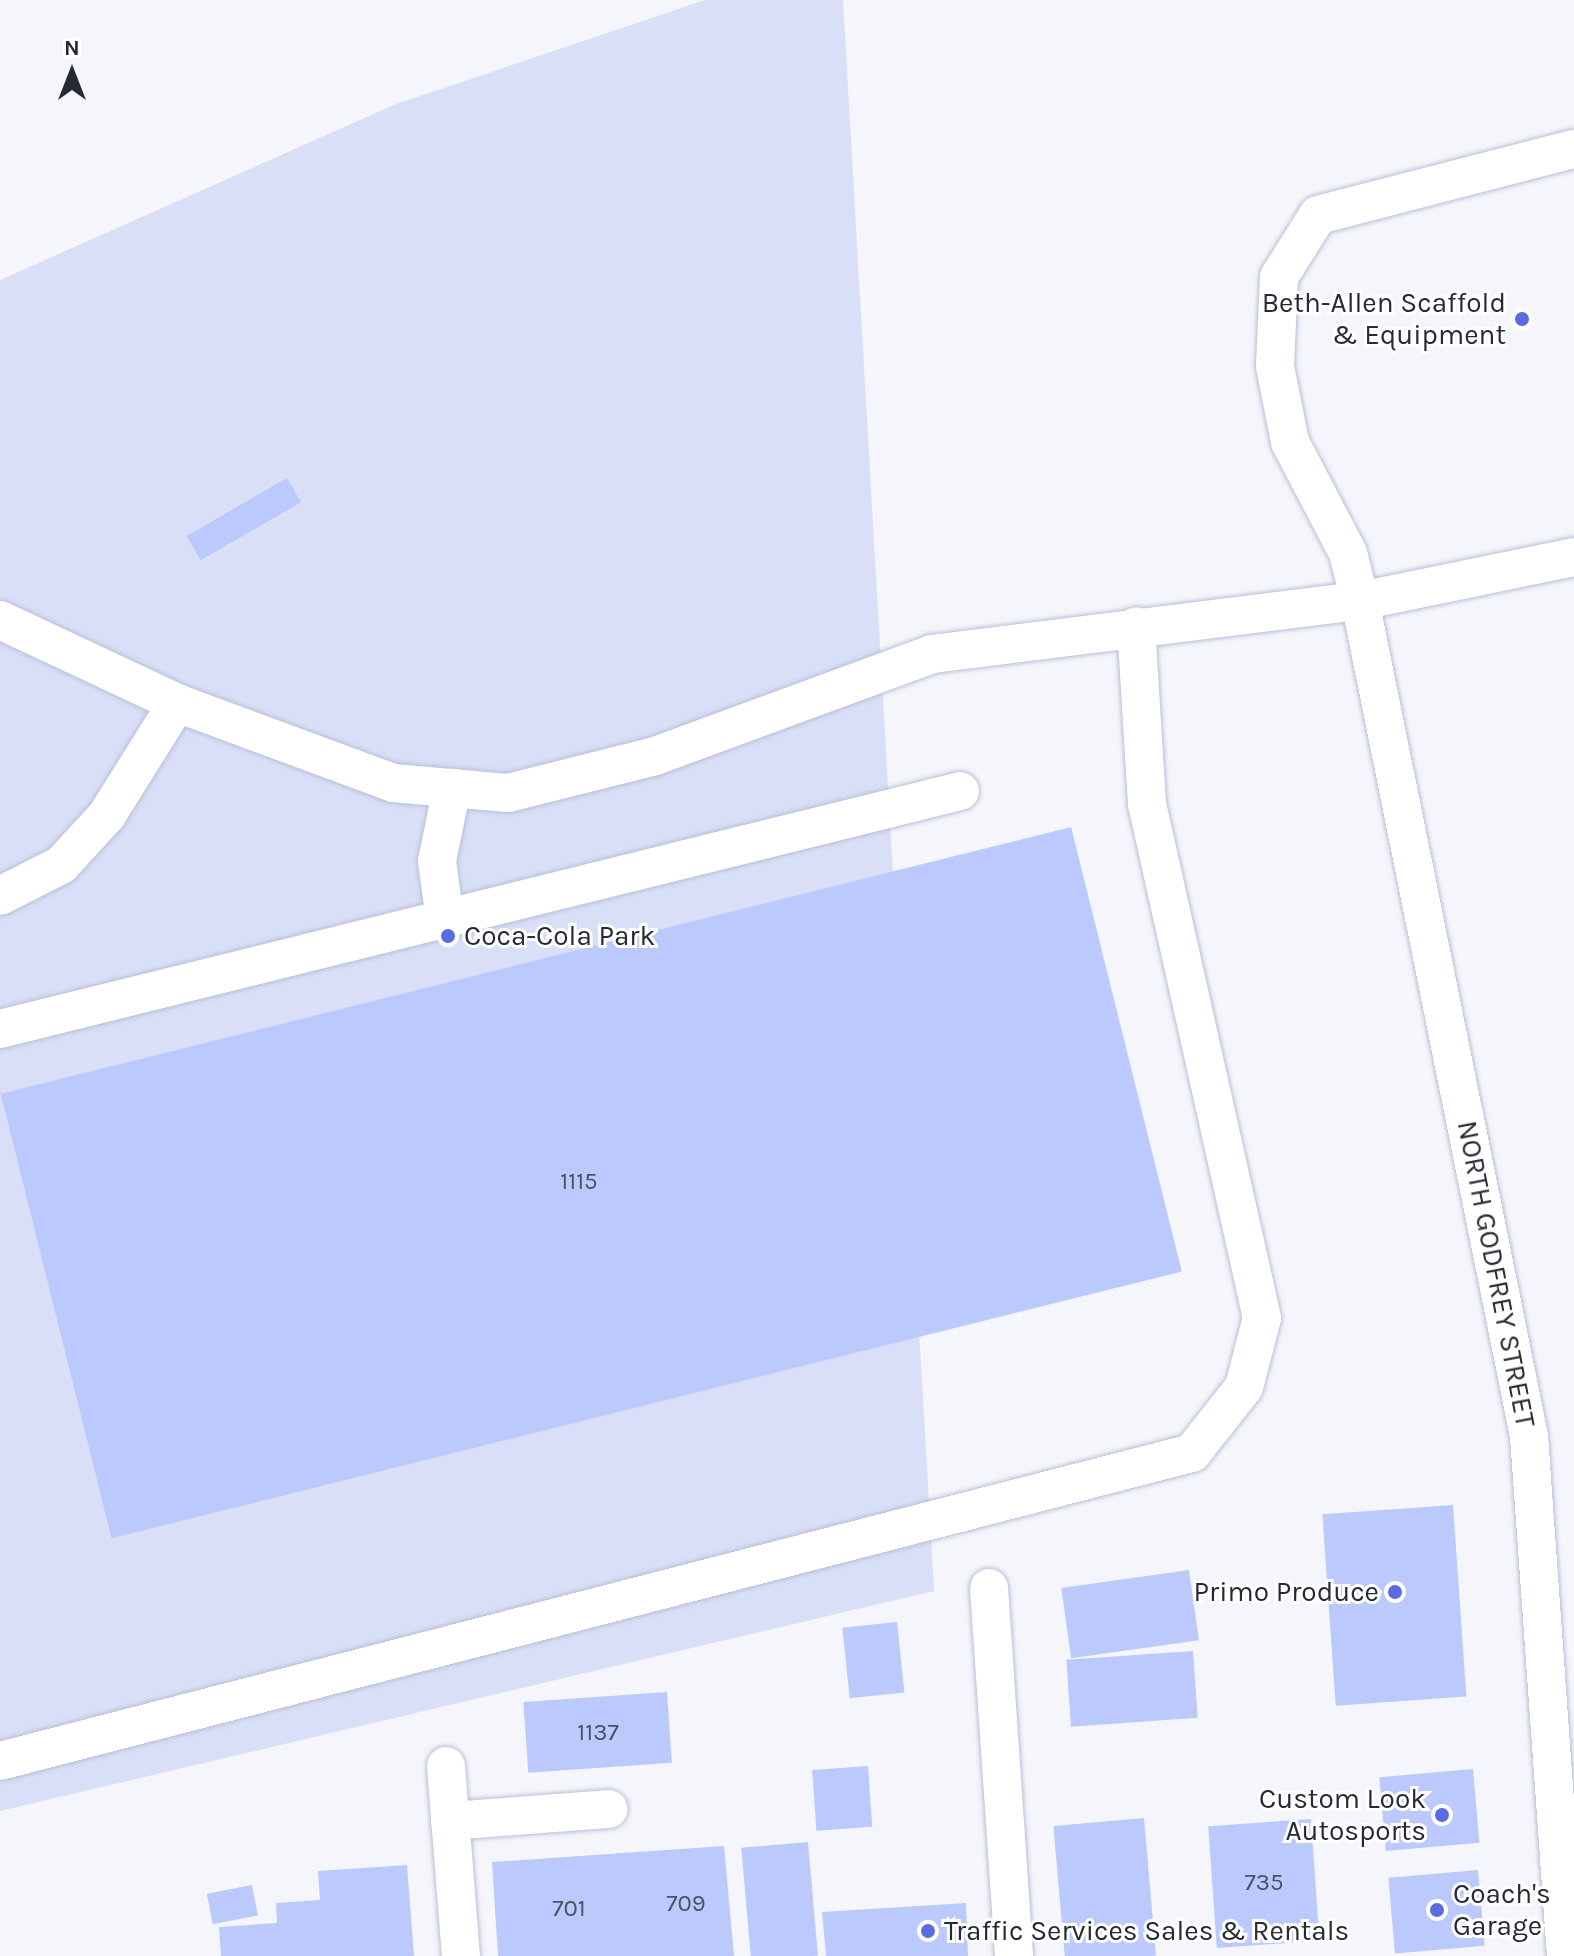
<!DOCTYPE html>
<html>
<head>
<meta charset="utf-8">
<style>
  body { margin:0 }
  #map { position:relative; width:1574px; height:1956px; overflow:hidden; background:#f5f6fb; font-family:Karla,sans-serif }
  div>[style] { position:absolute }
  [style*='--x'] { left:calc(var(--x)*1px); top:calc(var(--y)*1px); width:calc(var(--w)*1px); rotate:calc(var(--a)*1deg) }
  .green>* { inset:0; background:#d9dff7 }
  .building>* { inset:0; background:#bcc9fd; transform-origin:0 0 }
  .roads { filter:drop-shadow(0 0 2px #b8bfd7) drop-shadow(0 0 2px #b8bfd7) }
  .minor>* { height:38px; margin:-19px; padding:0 19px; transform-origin:19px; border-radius:19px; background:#fff }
  .dots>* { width:22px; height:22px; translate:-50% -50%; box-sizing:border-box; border:4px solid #fff; border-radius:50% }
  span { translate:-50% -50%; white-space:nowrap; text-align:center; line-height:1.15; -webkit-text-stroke:6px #fff; paint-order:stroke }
  .number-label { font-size:24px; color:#4c5266 }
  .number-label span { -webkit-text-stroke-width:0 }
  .poi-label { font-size:28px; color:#272a34 }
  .right { translate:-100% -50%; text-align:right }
  .left { translate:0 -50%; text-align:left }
  .street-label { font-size:28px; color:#272a34 }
  .north { position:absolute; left:32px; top:32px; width:80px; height:80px; -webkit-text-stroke:6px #fff; paint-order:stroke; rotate:0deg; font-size:22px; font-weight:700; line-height:32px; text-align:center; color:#272a34 }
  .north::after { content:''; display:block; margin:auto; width:28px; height:36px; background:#272a34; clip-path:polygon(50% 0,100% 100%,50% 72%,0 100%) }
</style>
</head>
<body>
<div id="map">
  <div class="green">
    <i style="clip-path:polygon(705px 0,843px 0,934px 1591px,0 1811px,0 280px,396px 104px)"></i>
  </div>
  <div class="building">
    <i style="left:287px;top:478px;width:28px;height:116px;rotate:60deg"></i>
    <i style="left:1071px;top:827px;width:458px;height:1103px;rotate:76deg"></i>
    <i style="left:1453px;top:1505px;width:192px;height:131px;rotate:86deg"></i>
    <i style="left:1189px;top:1570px;width:71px;height:129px;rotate:82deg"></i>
    <i style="left:897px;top:1622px;width:71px;height:55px;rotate:84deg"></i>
    <i style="left:1193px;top:1651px;width:67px;height:127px;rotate:86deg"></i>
    <i style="left:667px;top:1692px;width:71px;height:144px;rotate:86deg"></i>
    <i style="left:868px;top:1766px;width:61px;height:56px;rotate:86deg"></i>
    <i style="left:1473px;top:1769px;width:74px;height:94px;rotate:85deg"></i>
    <i style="left:1144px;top:1818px;width:138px;height:91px;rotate:85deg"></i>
    <i style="left:1311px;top:1819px;width:122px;height:103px;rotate:86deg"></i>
    <i style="left:808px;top:1842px;width:114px;height:67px;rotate:85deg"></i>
    <i style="clip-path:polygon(724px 1846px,734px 1956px,498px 1956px,492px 1862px)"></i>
    <i style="clip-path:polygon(407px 1865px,414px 1956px,221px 1956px,219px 1927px,277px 1923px,276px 1903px,320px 1900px,318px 1871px)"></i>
    <i style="left:1478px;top:1870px;width:76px;height:90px;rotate:85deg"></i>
    <i style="left:252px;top:1885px;width:31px;height:46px;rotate:79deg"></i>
    <i style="clip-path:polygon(966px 1903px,968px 1956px,826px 1956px,822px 1912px)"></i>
  </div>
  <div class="roads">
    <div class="minor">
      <i style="--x:0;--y:620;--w:195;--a:25.1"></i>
      <i style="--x:177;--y:703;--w:132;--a:122"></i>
      <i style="--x:107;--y:815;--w:68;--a:132.6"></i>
      <i style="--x:61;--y:865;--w:68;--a:153.1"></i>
      <i style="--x:177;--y:703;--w:230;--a:20.3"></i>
      <i style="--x:393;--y:783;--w:115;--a:5"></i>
      <i style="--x:508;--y:793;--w:152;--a:-14.1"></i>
      <i style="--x:655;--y:756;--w:295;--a:-20.2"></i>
      <i style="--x:932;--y:654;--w:431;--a:-7.1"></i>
      <i style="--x:1360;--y:601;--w:218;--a:-11.6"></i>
      <i style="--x:445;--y:919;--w:59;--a:-97.9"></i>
      <i style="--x:437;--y:861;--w:75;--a:-78.4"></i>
      <i style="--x:0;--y:1029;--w:989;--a:-13.92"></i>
      <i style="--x:989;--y:1588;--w:369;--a:86.1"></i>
      <i style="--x:0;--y:1761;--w:1231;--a:-14.49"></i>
      <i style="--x:1192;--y:1453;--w:84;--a:-51.8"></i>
      <i style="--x:1244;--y:1387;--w:71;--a:-75.4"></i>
      <i style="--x:1262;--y:1318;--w:527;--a:-102.61"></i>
      <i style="--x:1147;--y:804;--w:178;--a:-93.5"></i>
      <i style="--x:446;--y:1766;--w:191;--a:85.5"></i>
      <i style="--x:450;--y:1821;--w:159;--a:-4.3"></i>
      <i style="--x:1566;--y:1956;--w:521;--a:-94.07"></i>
      <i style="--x:1529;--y:1436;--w:852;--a:-101.44"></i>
      <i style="--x:1360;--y:601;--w:49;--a:-104"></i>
      <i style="--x:1348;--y:553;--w:125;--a:-117.6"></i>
      <i style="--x:1290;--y:442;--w:77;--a:-101.2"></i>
      <i style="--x:1275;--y:366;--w:89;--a:-87.4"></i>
      <i style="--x:1279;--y:277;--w:73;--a:-57.8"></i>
      <i style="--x:1318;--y:215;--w:264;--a:-14.5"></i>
    </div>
  </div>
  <div class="dots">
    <i style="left:1522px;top:319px;background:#5b6be2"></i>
    <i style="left:448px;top:936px;background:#5b6be2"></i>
    <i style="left:1395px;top:1592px;background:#5b6be2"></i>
    <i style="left:1442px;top:1815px;background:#5b6be2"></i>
    <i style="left:1437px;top:1910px;background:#5b6be2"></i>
    <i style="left:928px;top:1931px;background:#5b6be2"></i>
  </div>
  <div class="number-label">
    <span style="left:579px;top:1182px">1115</span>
    <span style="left:598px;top:1733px">1137</span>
    <span style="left:1264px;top:1883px">735</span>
    <span style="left:686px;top:1904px">709</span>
    <span style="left:569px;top:1909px">701</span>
  </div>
  <div class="poi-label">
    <span class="right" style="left:1506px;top:319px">Beth-Allen Scaffold<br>&amp; Equipment</span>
    <span class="left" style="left:464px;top:936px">Coca-Cola Park</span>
    <span class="right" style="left:1379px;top:1592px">Primo Produce</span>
    <span class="right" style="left:1426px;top:1815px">Custom Look<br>Autosports</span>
    <span class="left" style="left:1453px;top:1910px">Coach's<br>Garage</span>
    <span class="left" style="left:944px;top:1931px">Traffic Services Sales &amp; Rentals</span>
  </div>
  <div class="street-label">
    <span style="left:1496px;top:1274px;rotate:79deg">NORTH GODFREY STREET</span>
  </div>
  <div class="north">N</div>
</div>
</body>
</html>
